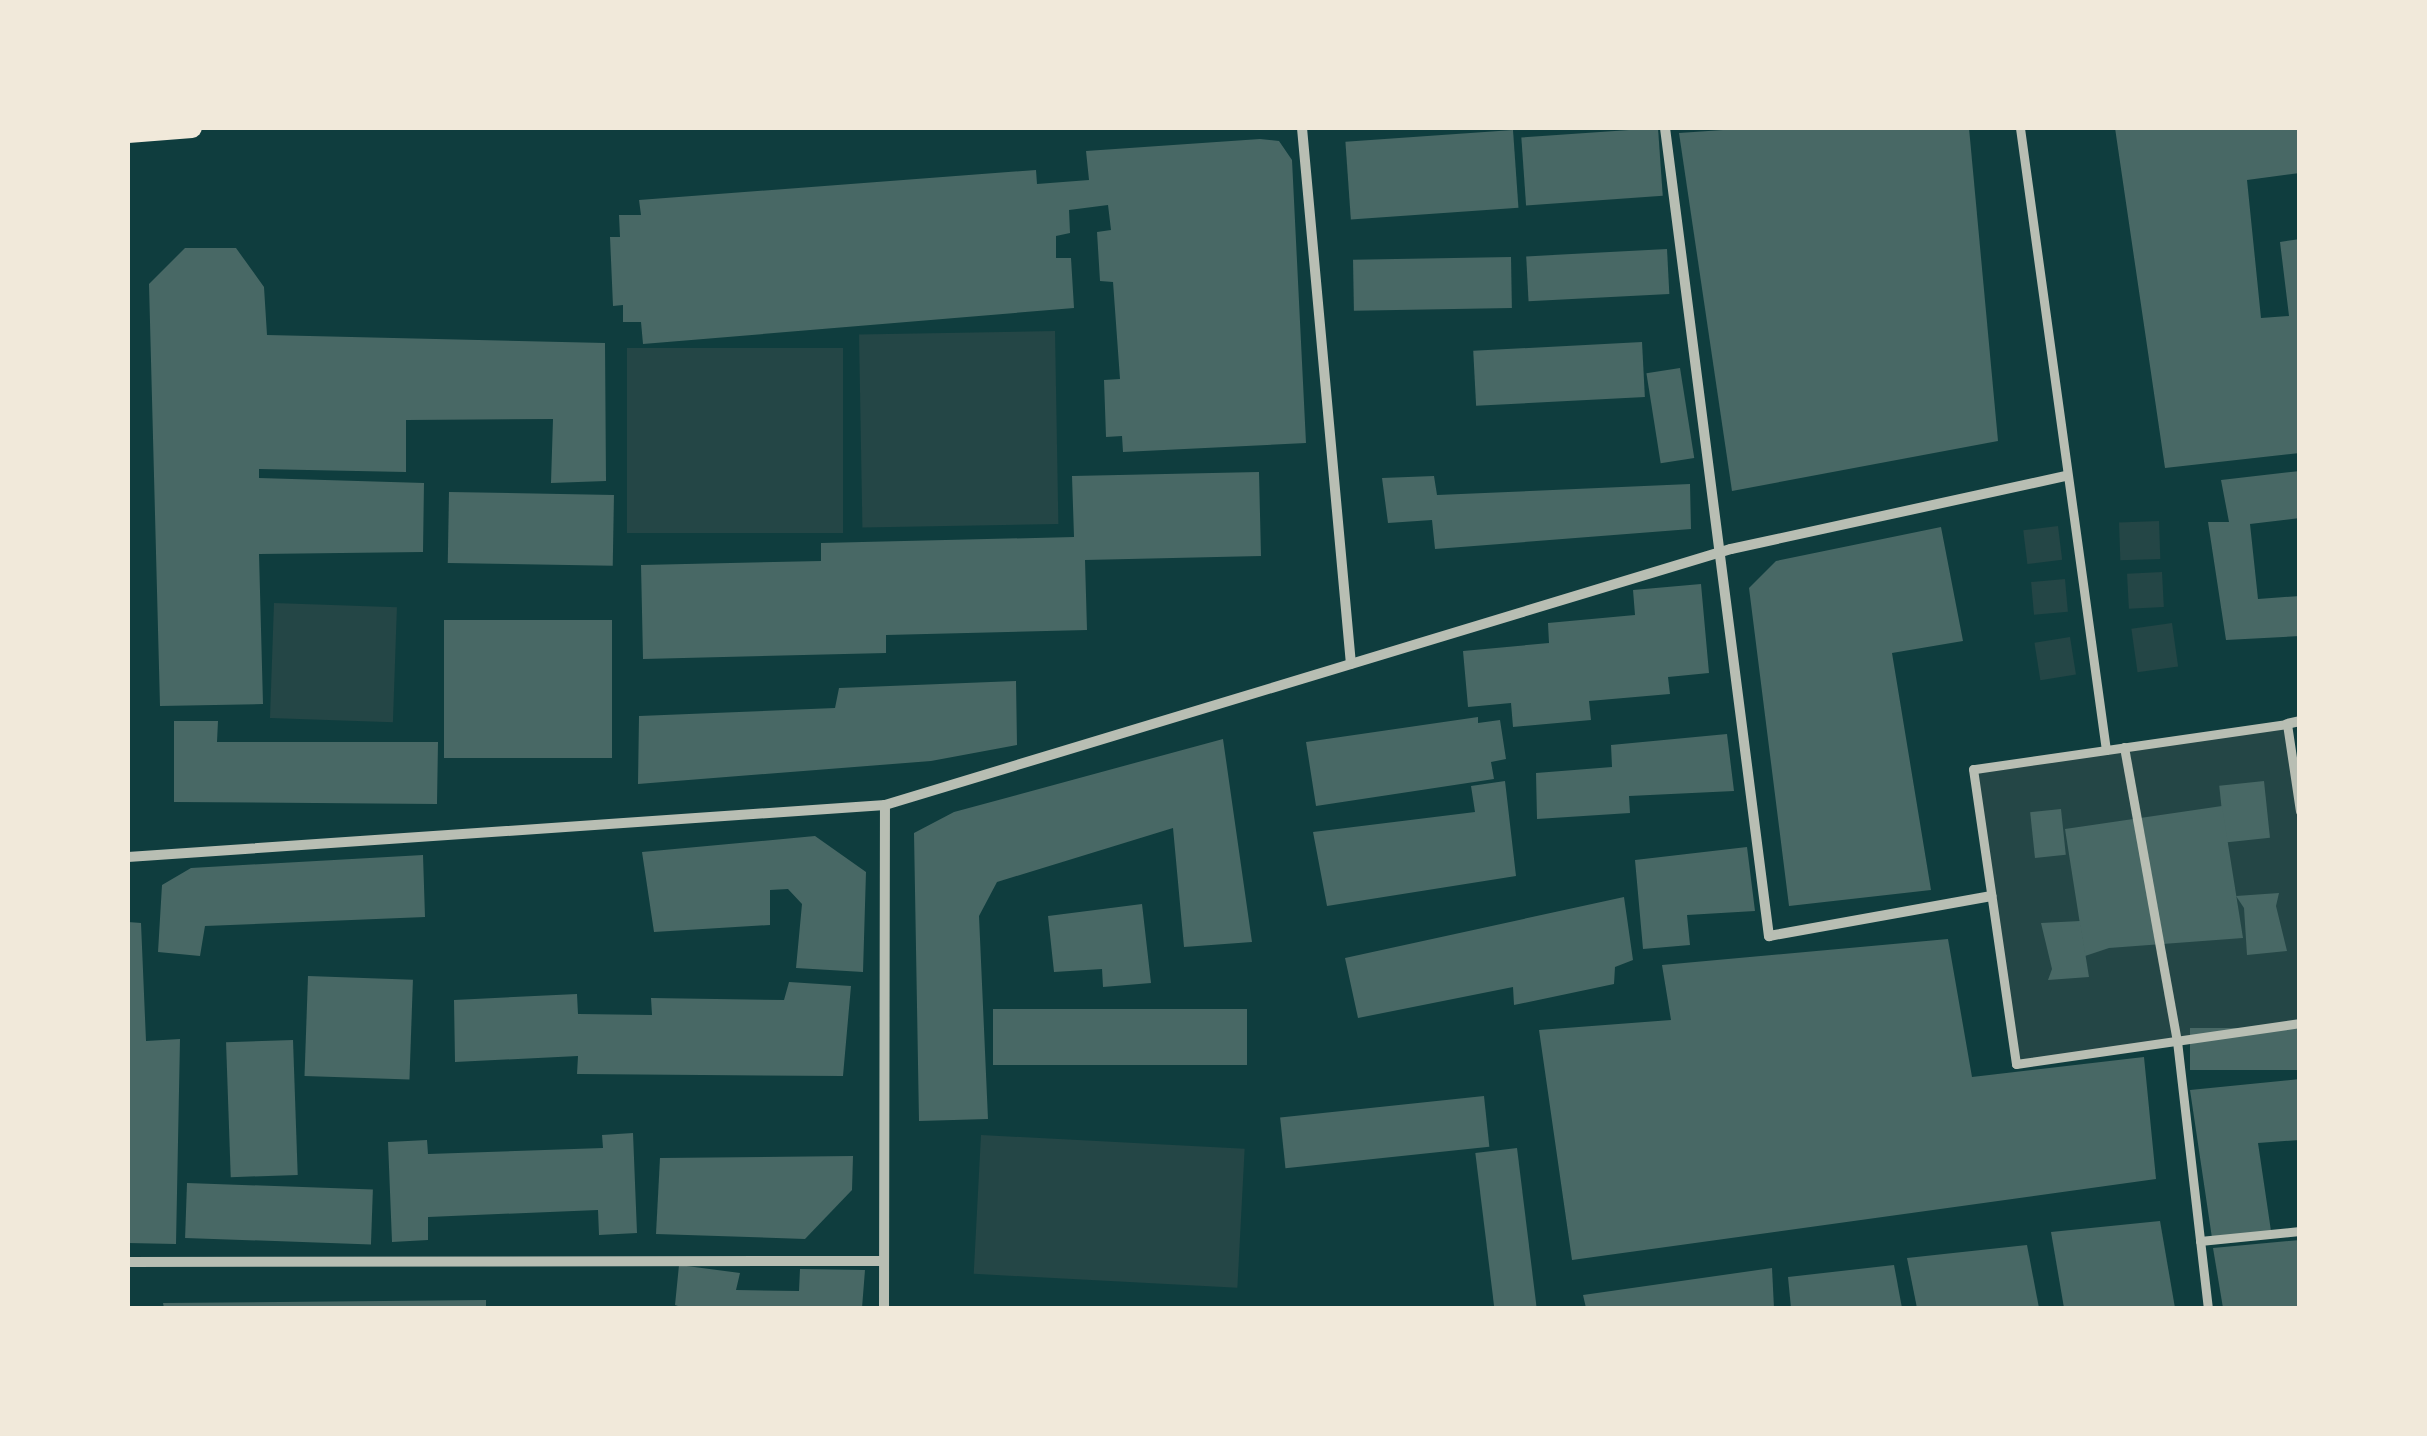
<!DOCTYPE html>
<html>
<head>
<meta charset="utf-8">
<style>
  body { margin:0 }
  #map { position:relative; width:2427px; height:1436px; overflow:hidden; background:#0f3d3e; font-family:Inter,sans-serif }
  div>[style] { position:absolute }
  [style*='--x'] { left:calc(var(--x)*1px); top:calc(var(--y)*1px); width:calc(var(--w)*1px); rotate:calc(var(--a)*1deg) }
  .green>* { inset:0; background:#244646; transform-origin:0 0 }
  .building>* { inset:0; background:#486865; transform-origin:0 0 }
  .pedestrian>* { height:9px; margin:-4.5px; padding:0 4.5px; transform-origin:4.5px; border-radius:4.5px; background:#b8beb3 }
  .minor>* { height:10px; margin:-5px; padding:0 5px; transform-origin:5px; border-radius:5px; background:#b8beb3 }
  .primary>* { height:20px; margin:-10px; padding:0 10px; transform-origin:10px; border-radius:10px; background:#f1e9da }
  span { translate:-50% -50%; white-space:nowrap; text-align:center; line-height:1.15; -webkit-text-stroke:8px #f1e9da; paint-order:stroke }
  .frame { position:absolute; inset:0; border:130px solid #f1e9da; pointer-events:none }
</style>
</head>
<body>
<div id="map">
  <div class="green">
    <i style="left:1055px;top:331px;width:193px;height:196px;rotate:89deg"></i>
    <i style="left:843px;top:348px;width:185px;height:216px;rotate:90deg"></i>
    <i style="left:2159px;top:521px;width:38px;height:40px;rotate:88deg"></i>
    <i style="left:2058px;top:526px;width:34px;height:35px;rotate:83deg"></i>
    <i style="left:2162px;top:572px;width:35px;height:35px;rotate:87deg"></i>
    <i style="left:2065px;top:579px;width:33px;height:34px;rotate:85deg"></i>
    <i style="left:274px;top:603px;width:123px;height:115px;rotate:2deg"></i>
    <i style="left:2172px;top:623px;width:44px;height:41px;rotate:82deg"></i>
    <i style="left:2070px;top:637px;width:38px;height:36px;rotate:81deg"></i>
    <i style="clip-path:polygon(2287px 724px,2300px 811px,2299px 1023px,2016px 1064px,1973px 769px)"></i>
    <i style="left:981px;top:1135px;width:264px;height:139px;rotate:3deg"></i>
  </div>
  <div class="building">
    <i style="left:1658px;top:128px;width:68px;height:137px;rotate:86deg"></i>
    <i style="clip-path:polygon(1752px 128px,1969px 128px,1998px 441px,1732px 491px,1679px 133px)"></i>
    <i style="clip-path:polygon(2115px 128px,2300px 128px,2300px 173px,2247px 180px,2261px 318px,2289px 316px,2280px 242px,2300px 239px,2300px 453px,2165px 468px)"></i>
    <i style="left:1513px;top:130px;width:78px;height:168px;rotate:86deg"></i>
    <i style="clip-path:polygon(1260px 139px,1279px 141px,1292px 160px,1306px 443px,1123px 452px,1122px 436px,1106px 437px,1104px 380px,1120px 379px,1113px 282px,1100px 281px,1097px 232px,1111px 230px,1108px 205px,1069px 210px,1070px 233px,1056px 236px,1056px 258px,1071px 258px,1074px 308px,643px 344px,641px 322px,623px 322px,623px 305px,613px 306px,610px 237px,620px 237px,619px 215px,641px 215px,639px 200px,1036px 170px,1037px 184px,1089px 180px,1086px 151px)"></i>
    <i style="clip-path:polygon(185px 248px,236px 248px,264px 287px,267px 335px,605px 343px,606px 481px,551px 483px,553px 419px,406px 420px,406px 472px,259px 469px,259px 478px,424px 483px,423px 552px,259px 554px,263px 704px,160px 706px,149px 284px)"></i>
    <i style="left:1667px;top:249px;width:45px;height:141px;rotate:87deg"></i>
    <i style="left:1511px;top:257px;width:51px;height:158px;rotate:89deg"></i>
    <i style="left:1642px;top:342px;width:55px;height:169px;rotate:87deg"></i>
    <i style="left:1680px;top:368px;width:91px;height:34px;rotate:81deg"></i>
    <i style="clip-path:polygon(2300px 471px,2300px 518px,2250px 524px,2258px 599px,2300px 596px,2300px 636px,2226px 640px,2208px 522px,2229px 522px,2221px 480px)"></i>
    <i style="clip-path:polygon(1259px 472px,1261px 556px,1085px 560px,1087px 630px,886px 635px,886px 653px,643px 659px,641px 565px,821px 561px,821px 543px,1074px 537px,1072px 476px)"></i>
    <i style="clip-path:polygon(1434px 476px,1437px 495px,1690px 484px,1691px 529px,1435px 549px,1432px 520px,1388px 523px,1382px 478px)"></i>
    <i style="left:449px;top:492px;width:165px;height:71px;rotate:1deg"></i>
    <i style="clip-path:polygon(1941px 527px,1963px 641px,1892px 653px,1931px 890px,1789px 906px,1749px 588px,1776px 561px)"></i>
    <i style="clip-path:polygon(1701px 584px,1709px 673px,1668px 677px,1670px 694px,1589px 701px,1591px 720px,1513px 727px,1511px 703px,1468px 707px,1463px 651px,1549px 643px,1548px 623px,1635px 615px,1633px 590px)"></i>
    <i style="left:444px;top:620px;width:168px;height:138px"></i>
    <i style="clip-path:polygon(1016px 681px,1017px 745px,931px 761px,638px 784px,639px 716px,835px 708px,839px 688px)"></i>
    <i style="clip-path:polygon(1478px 717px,1478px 723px,1500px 720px,1506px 759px,1491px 762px,1494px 779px,1316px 806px,1306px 742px)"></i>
    <i style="clip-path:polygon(174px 721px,218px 721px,217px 742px,438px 742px,437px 804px,174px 802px)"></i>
    <i style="clip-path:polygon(1727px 734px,1734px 791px,1629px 796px,1630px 813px,1537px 819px,1536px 773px,1612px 767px,1611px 745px)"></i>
    <i style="clip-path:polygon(1223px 739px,1252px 942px,1184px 947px,1173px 828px,997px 882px,979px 916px,988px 1119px,919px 1121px,914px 833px,954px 812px)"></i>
    <i style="clip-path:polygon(1505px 781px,1516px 876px,1327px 906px,1313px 832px,1475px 812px,1471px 786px)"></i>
    <i style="left:2264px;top:781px;width:57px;height:45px;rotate:84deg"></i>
    <i style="clip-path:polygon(2222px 806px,2243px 938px,2109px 948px,2085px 956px,2065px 829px)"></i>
    <i style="left:2061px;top:809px;width:46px;height:31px;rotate:84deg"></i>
    <i style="clip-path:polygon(815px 836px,866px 872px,863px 972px,796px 968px,802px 904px,788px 889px,770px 890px,770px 925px,654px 932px,642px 852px)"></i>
    <i style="clip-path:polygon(1747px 847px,1755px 911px,1687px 915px,1690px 945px,1643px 949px,1635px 860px)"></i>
    <i style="clip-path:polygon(423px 855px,425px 917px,205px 926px,200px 956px,158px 952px,162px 885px,191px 868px)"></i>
    <i style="clip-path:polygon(2279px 893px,2276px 906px,2287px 951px,2247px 955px,2244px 908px,2236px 896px)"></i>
    <i style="clip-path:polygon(1624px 897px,1633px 960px,1615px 967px,1614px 984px,1514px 1005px,1513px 987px,1358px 1018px,1345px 958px)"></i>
    <i style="clip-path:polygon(1142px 904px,1151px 983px,1103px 987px,1102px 969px,1054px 972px,1048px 916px)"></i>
    <i style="clip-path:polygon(2080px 921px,2089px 977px,2048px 980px,2052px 969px,2041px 923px)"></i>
    <i style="clip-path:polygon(128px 922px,141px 923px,146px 1041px,180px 1039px,176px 1244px,128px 1243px)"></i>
    <i style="clip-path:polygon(1948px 939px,1972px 1077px,2144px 1057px,2156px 1179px,1572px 1260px,1539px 1030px,1671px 1020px,1662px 965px)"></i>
    <i style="left:308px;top:976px;width:105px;height:100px;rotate:2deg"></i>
    <i style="clip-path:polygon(789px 982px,851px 986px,843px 1076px,577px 1074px,578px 1056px,455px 1062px,454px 1000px,577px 994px,578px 1014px,652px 1015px,651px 998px,784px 1000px)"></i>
    <i style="left:993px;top:1009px;width:254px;height:56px"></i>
    <i style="left:2300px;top:1028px;width:42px;height:110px;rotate:90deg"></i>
    <i style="left:293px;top:1040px;width:135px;height:67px;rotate:88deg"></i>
    <i style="clip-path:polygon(2300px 1079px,2300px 1140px,2258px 1143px,2271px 1231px,2212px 1238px,2190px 1090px)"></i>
    <i style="left:1484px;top:1096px;width:51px;height:205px;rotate:84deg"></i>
    <i style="clip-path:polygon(633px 1133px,637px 1233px,599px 1235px,598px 1210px,428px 1217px,428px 1240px,392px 1242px,388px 1142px,427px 1140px,428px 1154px,603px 1148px,602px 1135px)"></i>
    <i style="left:1517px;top:1148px;width:161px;height:42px;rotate:83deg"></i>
    <i style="clip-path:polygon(853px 1156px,852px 1190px,805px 1239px,656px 1234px,660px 1158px)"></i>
    <i style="left:187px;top:1183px;width:186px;height:55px;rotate:2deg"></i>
    <i style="clip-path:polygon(2160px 1221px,2175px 1308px,2064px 1308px,2051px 1232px)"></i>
    <i style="clip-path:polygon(2300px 1240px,2300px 1308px,2223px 1308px,2213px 1248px)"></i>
    <i style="clip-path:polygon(2027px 1245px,2039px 1308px,1917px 1308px,1907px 1258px)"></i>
    <i style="clip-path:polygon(679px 1265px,740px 1273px,736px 1290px,799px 1291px,800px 1269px,865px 1270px,862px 1308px,684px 1308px,675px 1305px)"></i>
    <i style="clip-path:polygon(1894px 1265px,1902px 1308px,1791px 1308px,1788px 1277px)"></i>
    <i style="clip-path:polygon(1772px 1268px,1774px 1308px,1586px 1308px,1583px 1295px)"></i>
    <i style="clip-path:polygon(486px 1300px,486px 1308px,164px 1308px,163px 1303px)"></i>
  </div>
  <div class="pedestrian">
    <i style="--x:2020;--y:128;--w:628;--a:82.13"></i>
    <i style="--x:2124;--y:747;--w:299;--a:79.8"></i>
    <i style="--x:2177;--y:1041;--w:269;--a:83.4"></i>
    <i style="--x:2300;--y:811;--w:88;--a:-98.5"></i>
    <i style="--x:2287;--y:724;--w:317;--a:171.8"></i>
    <i style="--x:1973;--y:769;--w:298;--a:81.7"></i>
    <i style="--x:2016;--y:1064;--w:287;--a:-8.2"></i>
    <i style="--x:2200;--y:1241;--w:100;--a:-5.7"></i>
  </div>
  <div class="minor">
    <i style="--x:1302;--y:128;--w:538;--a:84.78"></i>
    <i style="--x:1665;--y:128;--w:815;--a:82.67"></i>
    <i style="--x:1769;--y:936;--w:226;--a:-10.2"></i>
    <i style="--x:2287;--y:724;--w:13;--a:-13"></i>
    <i style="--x:128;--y:857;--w:759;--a:-3.93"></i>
    <i style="--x:885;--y:805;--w:884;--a:-16.84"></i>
    <i style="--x:1731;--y:549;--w:344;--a:-12.3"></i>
    <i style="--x:128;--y:1262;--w:756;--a:-0.08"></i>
    <i style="--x:884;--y:1308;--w:503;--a:-89.89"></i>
  </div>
  <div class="primary">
    <i style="--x:128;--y:133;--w:64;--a:-4.5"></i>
  </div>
  <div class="frame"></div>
</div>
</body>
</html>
